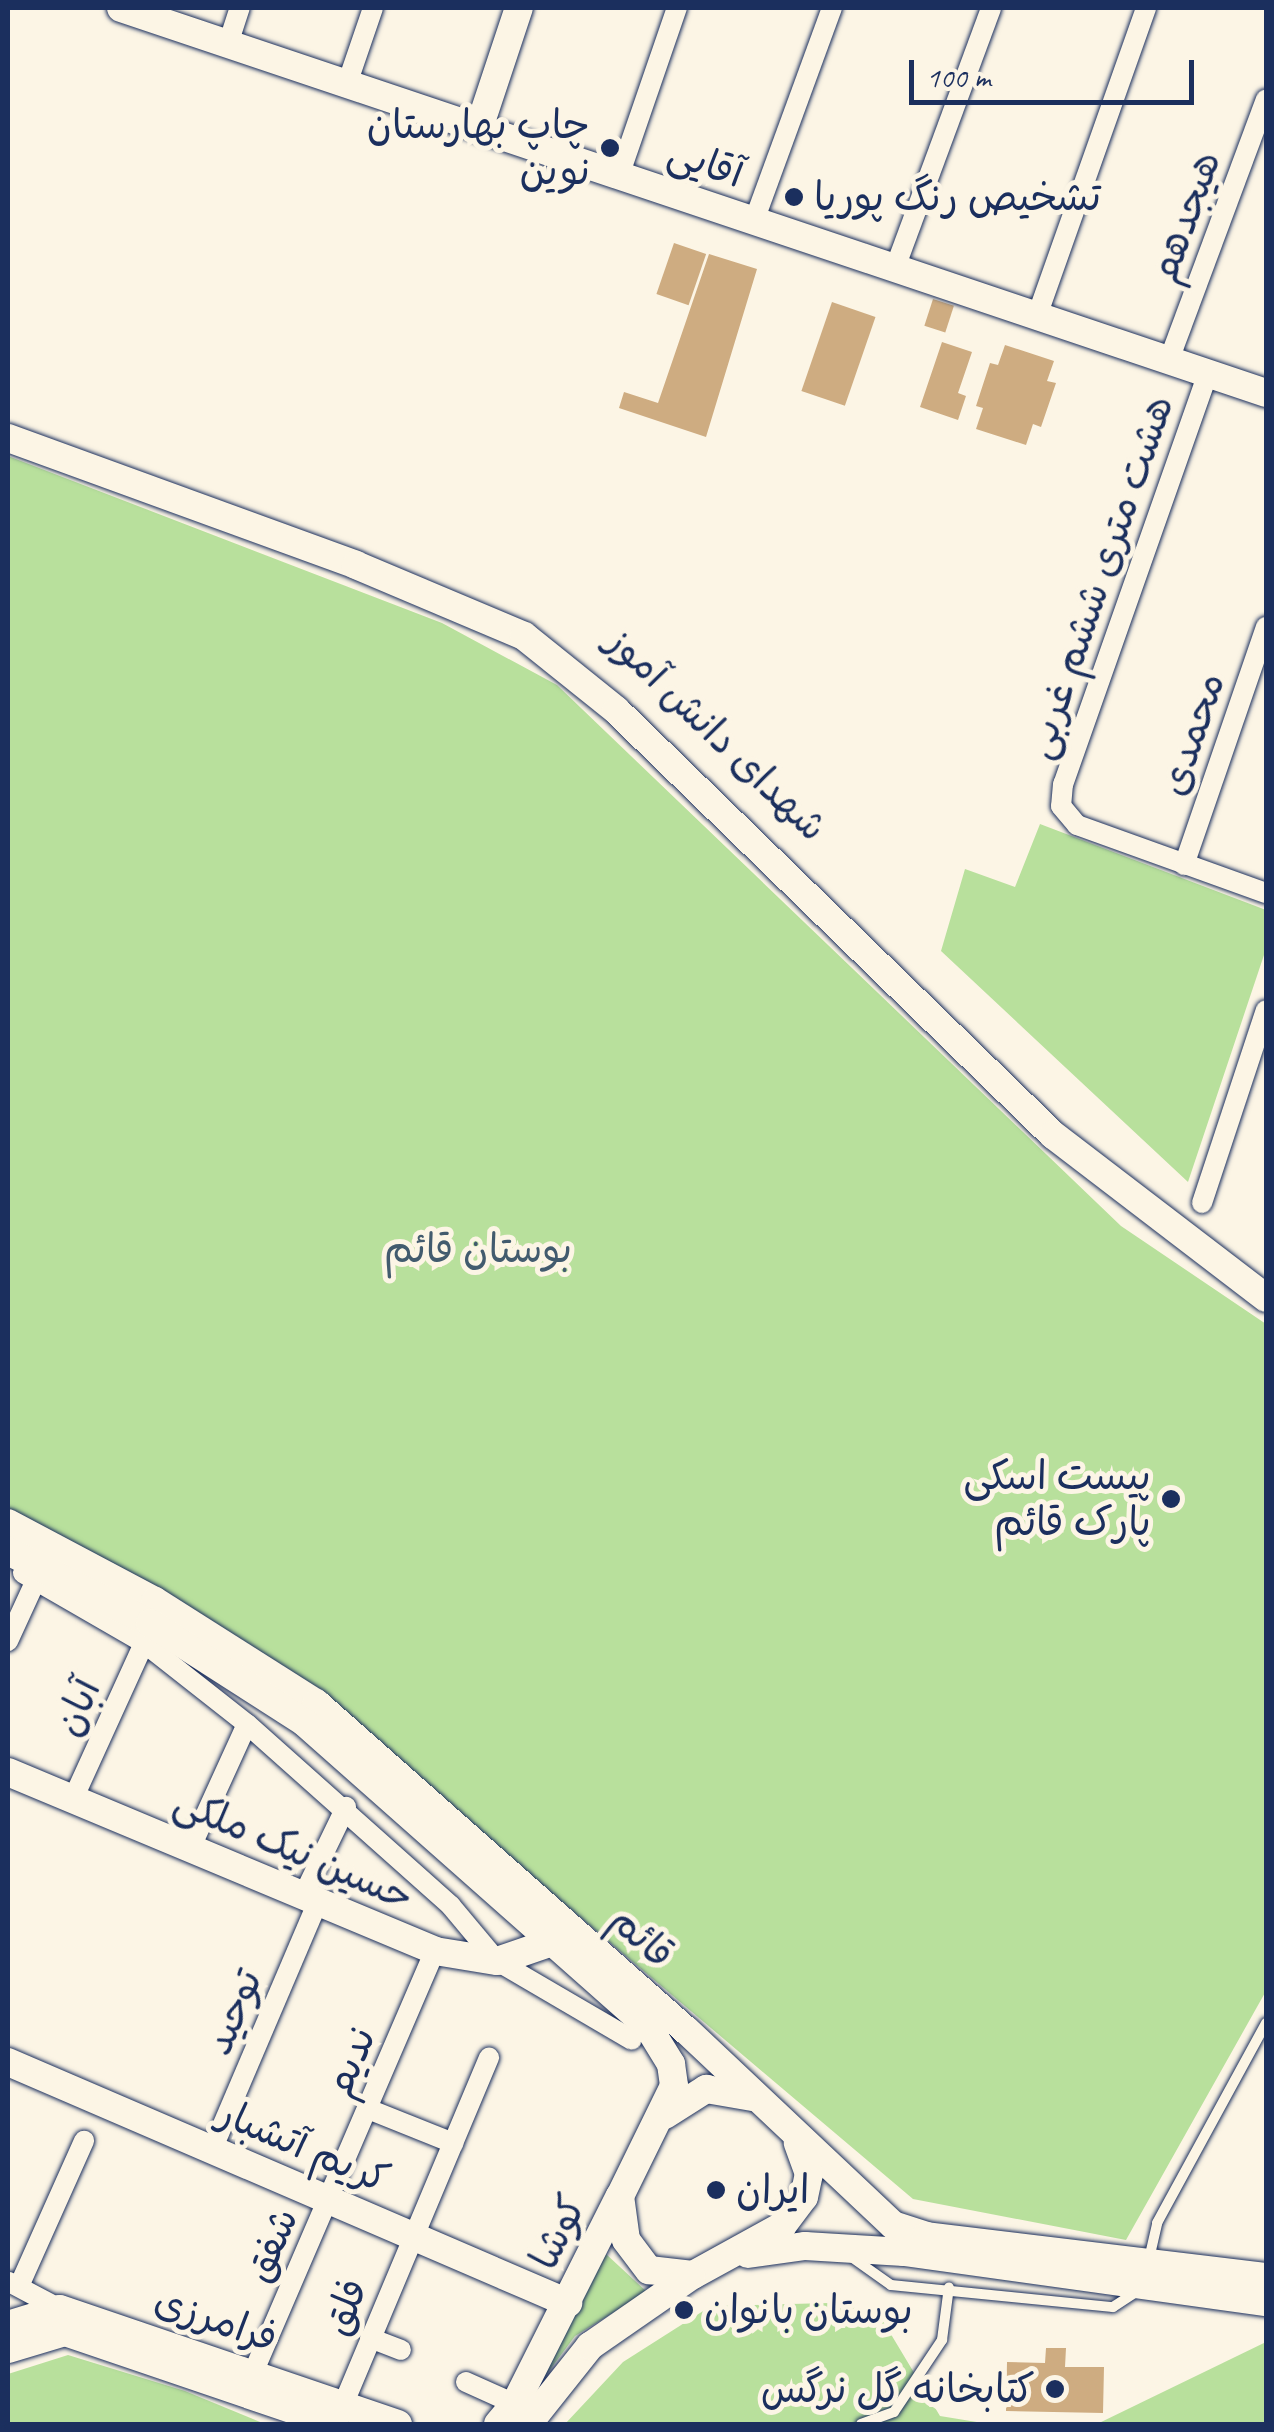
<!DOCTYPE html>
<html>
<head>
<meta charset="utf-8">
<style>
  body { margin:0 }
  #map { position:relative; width:1274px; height:2432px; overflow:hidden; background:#fcf5e5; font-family:Caveat,"Playpen Sans Arabic",sans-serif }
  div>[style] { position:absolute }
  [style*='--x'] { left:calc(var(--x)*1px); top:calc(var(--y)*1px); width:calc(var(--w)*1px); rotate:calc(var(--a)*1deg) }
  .green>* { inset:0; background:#b8e09c }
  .building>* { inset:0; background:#ceac81; transform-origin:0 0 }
  .roads { filter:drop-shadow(0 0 2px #1b2f5e) drop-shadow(0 0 2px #1b2f5e) }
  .lane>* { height:10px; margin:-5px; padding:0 5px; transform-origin:5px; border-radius:5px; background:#fcf5e5 }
  .street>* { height:20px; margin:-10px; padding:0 10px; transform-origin:10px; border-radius:10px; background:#fcf5e5 }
  .secondary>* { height:28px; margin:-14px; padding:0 14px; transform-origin:14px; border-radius:14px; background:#fcf5e5 }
  .dots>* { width:28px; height:28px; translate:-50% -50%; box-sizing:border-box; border:5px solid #fcf5e5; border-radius:50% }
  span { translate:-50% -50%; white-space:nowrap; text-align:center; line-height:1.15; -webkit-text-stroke:10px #fcf5e5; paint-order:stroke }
  .poi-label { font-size:40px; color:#1b2f5e }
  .right { translate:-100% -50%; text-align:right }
  .left { translate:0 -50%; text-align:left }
  .street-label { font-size:40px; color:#1b2f5e }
  .park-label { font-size:40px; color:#425b6e }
  .frame { position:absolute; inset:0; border:10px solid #1b2f5e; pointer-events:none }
  .scale { position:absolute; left:909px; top:60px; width:285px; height:45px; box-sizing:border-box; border:5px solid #1b2f5e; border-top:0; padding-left:12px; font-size:30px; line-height:35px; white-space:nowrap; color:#1b2f5e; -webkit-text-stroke:8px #fcf5e5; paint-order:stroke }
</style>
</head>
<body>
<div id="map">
  <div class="green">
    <i style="clip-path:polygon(8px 456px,442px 623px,557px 685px,1121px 1226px,1266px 1324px,1266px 1991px,1126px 2240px,913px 2199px,295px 1676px,8px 1514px)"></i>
    <i style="clip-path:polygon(1040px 824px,1266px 910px,1266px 949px,1188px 1182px,941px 951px,965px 869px,1015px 887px)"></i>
    <i style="clip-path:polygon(606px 2254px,647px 2292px,575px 2336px,543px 2379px,539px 2374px)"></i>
    <i style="clip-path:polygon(829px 2303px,877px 2311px,940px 2416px,989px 2424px,565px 2424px,623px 2362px,711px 2306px)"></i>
    <i style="clip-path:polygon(1266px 2342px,1266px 2424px,1097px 2424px)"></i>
    <i style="clip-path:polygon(68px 2355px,185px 2391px,265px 2424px,8px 2424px,8px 2374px)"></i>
  </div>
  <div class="building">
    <i style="left:674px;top:243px;width:34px;height:54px;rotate:19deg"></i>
    <i style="clip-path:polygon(709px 254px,757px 269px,706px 437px,619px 408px,624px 392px,658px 403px)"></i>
    <i style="left:933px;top:299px;width:22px;height:28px;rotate:18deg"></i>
    <i style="left:832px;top:302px;width:46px;height:94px;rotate:19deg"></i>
    <i style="clip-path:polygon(942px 342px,972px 352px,958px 393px,966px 396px,958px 420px,920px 407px)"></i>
    <i style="clip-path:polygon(1005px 345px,1054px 361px,1047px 381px,1056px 383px,1041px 427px,1033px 424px,1026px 445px,976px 429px,983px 408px,976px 406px,990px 363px,998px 365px)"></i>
    <i style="clip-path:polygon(1046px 2348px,1066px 2348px,1065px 2367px,1104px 2367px,1103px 2413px,1006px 2411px,1007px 2362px,1045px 2363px)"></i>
  </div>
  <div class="roads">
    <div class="lane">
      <i style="--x:850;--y:2256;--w:50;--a:35.3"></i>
      <i style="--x:891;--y:2285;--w:223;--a:5.7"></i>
      <i style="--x:1113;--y:2307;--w:30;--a:-33"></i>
      <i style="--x:1149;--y:2259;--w:37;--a:-77"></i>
      <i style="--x:1157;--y:2223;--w:228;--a:-61.4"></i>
      <i style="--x:861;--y:2424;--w:35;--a:-20"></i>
      <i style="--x:894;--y:2412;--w:87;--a:-56.3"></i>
      <i style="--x:942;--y:2340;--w:53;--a:-82.5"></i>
    </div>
    <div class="street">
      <i style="--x:228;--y:44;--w:38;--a:-72"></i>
      <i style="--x:347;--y:84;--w:80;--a:-71.1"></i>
      <i style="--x:619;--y:176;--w:178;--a:-71"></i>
      <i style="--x:754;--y:221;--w:227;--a:-69.9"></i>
      <i style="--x:895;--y:268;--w:277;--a:-69.7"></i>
      <i style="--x:1037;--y:316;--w:327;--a:-70.5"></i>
      <i style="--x:1169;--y:360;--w:278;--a:-69.6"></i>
      <i style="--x:1208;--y:373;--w:436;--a:109.4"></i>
      <i style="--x:1063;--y:784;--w:22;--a:95"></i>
      <i style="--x:1061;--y:806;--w:25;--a:50"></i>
      <i style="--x:1077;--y:825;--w:201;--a:19.8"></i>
      <i style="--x:1184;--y:865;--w:252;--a:-71"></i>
      <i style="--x:1202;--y:1203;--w:203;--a:-71.7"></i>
      <i style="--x:23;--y:1573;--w:140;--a:30"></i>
      <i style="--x:144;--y:1643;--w:131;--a:38.2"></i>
      <i style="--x:247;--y:1724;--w:273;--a:41.7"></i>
      <i style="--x:451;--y:1906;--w:72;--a:50.1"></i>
      <i style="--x:497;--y:1961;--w:156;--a:30.3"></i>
      <i style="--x:8;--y:1641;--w:67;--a:-65.3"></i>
      <i style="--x:73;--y:1799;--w:171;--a:-65.5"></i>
      <i style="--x:190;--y:1849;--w:137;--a:-65.5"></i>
      <i style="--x:303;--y:1896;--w:99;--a:-64.2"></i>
      <i style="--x:368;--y:2109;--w:92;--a:21.8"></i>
      <i style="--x:212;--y:2150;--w:270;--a:-66.9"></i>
      <i style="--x:9;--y:2282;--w:58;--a:27.9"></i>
      <i style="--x:20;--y:2284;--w:157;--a:-65.9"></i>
      <i style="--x:370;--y:2338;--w:33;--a:21"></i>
      <i style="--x:253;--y:2373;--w:460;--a:-66.7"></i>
      <i style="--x:466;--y:2382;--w:54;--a:24.2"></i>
      <i style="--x:343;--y:2405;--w:377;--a:-67.2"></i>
    </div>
    <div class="secondary">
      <i style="--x:121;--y:8;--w:1208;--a:18.58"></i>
      <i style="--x:479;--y:128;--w:126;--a:-71.6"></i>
      <i style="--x:8;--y:438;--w:370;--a:20"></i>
      <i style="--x:356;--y:565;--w:182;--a:22.9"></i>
      <i style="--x:524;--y:636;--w:118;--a:38.8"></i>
      <i style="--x:616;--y:710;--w:610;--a:44.2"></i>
      <i style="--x:1053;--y:1135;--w:268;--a:37.4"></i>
      <i style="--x:8;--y:1523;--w:166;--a:28"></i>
      <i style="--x:155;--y:1601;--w:191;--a:32.4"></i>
      <i style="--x:316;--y:1703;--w:494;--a:41.5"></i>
      <i style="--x:686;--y:2030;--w:284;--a:43.3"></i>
      <i style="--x:893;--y:2225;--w:35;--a:18"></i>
      <i style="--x:926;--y:2236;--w:342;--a:6.9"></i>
      <i style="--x:8;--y:1551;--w:159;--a:26.9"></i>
      <i style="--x:150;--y:1623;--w:183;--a:32.7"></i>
      <i style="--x:304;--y:1722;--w:458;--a:41.5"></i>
      <i style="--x:647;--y:2025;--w:46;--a:58.4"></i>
      <i style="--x:671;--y:2064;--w:22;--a:82"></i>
      <i style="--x:674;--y:2086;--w:123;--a:116.1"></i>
      <i style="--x:620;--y:2196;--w:44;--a:82.2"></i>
      <i style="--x:626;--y:2240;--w:38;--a:53"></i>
      <i style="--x:649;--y:2270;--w:44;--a:6.5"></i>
      <i style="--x:693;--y:2275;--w:102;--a:-28.8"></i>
      <i style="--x:782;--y:2226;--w:36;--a:-53"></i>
      <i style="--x:804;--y:2197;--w:24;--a:-78"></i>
      <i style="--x:809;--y:2174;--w:33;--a:-110"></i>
      <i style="--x:8;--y:1772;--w:463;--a:22.7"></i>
      <i style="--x:435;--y:1951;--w:63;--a:9.2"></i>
      <i style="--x:497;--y:1961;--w:61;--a:-19"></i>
      <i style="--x:8;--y:2062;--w:610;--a:23.28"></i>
      <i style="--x:665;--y:2115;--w:49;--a:-32.4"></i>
      <i style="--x:706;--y:2089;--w:47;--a:9.9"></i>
      <i style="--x:748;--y:2254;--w:58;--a:-8"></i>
      <i style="--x:805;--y:2246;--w:99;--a:3.5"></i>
      <i style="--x:904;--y:2252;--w:365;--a:7.9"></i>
      <i style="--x:8;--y:2325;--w:54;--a:-17.1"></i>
      <i style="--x:60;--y:2309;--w:357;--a:18.8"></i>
      <i style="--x:8;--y:2349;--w:59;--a:-16.6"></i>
      <i style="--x:65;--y:2332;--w:285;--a:18.8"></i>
      <i style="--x:498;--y:2424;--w:26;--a:-50"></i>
      <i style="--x:515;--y:2404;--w:232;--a:-63.3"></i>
      <i style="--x:528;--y:2424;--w:100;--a:-51.5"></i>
      <i style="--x:590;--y:2346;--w:123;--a:-34.7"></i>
    </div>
  </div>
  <div class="dots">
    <i style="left:610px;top:148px;background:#1b2f5e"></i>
    <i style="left:794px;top:197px;background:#1b2f5e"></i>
    <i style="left:1171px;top:1499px;background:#1b2f5e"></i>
    <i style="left:716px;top:2190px;background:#1b2f5e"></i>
    <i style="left:684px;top:2310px;background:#1b2f5e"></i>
    <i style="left:1055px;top:2389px;background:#1b2f5e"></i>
  </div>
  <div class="poi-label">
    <span class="right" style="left:590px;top:148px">چاپ بهارستان<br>نوين</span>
    <span class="left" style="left:814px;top:197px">تشخیص رنگ پوریا</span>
    <span class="right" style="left:1151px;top:1499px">پیست اسکی<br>پارک قائم</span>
    <span class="left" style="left:736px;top:2190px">ایران</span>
    <span class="left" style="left:704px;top:2310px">بوستان بانوان</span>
    <span class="right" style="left:1035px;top:2389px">کتابخانه گل نرگس</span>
  </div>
  <div class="street-label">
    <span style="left:706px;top:163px;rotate:19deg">آقایی</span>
    <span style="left:1185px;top:217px;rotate:-70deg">هیجدهم</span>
    <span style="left:1099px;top:577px;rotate:-71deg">هشت متری ششم غربی</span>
    <span style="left:717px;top:734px;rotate:44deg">شهدای دانش آموز</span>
    <span style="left:1192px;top:734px;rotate:-71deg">محمدی</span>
    <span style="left:77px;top:1707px;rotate:-65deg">آبان</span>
    <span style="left:294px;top:1849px;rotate:23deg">حسین نیک ملکی</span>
    <span style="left:642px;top:1937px;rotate:42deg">قائم</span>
    <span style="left:233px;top:2012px;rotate:-67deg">توحید</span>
    <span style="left:350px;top:2062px;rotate:-67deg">ندیم</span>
    <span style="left:304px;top:2146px;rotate:23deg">کریم آتشبار</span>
    <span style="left:558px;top:2232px;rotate:-64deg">کوشا</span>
    <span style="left:271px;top:2245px;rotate:-66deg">شفق</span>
    <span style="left:345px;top:2307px;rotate:-68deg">فلق</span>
    <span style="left:216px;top:2319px;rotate:19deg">فرامرزی</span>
  </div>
  <div class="park-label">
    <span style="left:478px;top:1249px">بوستان قائم</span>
  </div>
  <div class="frame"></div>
  <div class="scale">100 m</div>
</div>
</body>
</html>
